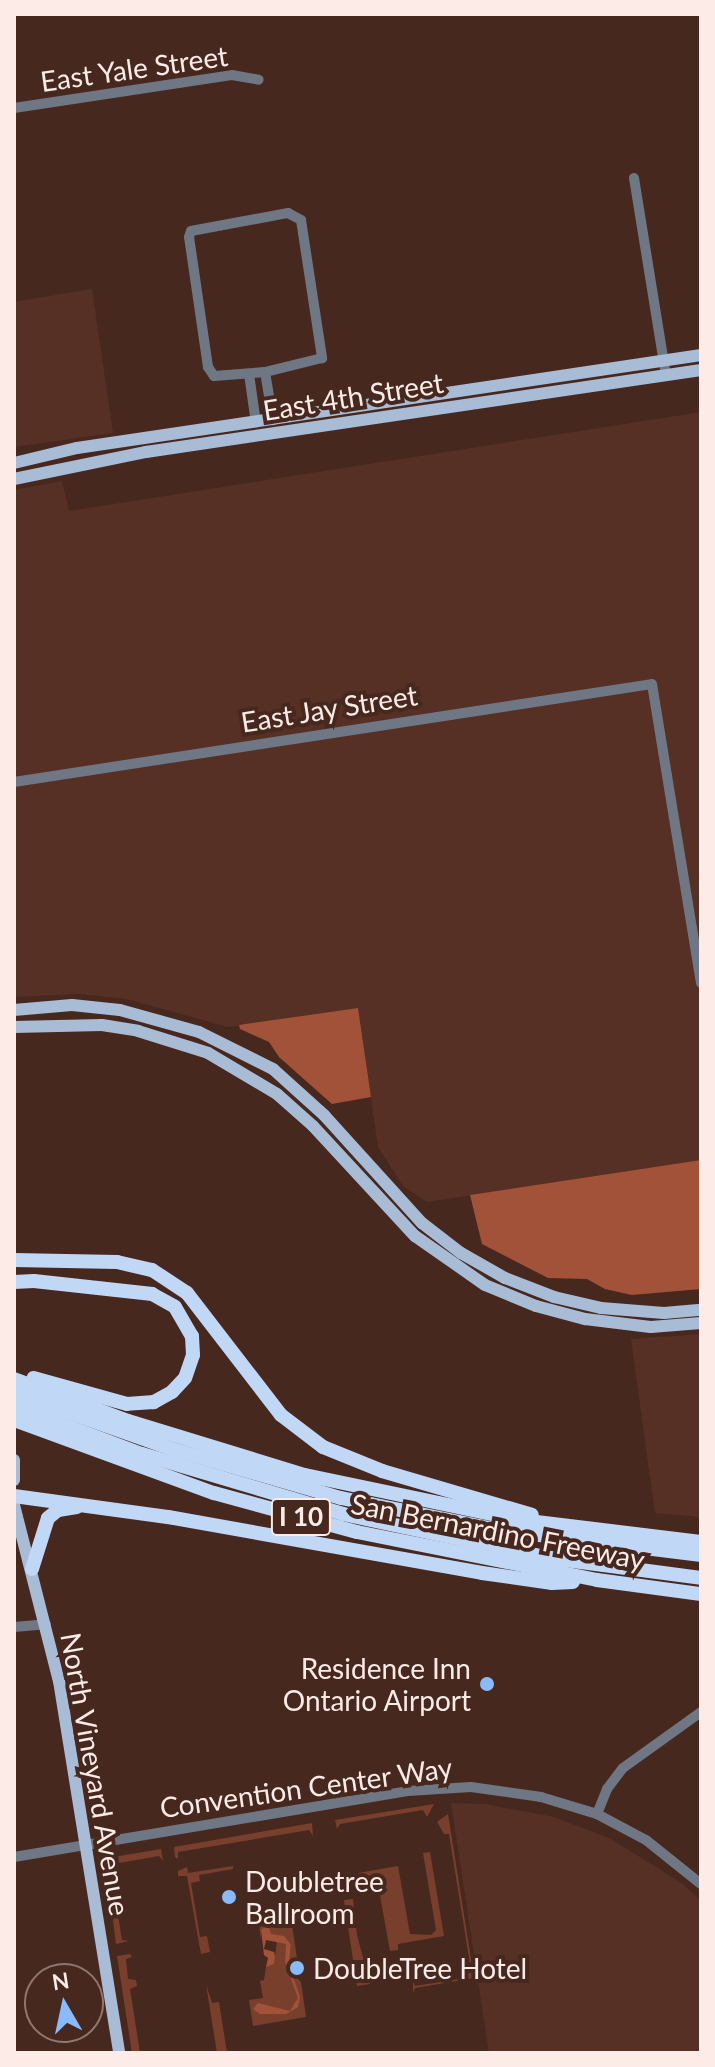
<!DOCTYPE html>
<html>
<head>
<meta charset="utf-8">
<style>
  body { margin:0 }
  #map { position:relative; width:715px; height:2067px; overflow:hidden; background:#47281f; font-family:Lato,sans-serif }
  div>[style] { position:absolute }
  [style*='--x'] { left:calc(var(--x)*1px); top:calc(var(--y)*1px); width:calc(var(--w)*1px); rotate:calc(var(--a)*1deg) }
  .built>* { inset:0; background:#563024 }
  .green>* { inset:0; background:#793f2d }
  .water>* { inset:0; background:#a25239 }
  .minor>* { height:10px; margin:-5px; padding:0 5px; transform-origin:5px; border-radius:5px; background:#6e7783 }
  .major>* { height:12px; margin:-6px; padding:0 6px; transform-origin:6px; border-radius:6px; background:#a9bcd5 }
  .highway>* { height:14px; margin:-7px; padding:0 7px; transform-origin:7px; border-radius:7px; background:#c0d7f5 }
  .dots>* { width:22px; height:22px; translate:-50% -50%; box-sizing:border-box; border:4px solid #47281f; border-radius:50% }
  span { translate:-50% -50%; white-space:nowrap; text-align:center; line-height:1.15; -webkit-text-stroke:8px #47281f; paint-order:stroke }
  .shield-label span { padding:2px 6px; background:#47281f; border:2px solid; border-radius:6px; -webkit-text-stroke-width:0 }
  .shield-label { font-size:26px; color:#fcebe6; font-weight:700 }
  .street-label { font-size:28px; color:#fcebe6 }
  .poi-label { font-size:28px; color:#fcebe6 }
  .right { translate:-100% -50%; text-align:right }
  .left { translate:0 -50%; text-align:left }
  .frame { position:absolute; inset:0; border:16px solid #fcebe6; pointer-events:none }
  .north { position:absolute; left:24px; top:1963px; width:80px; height:80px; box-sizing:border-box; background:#47281f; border:2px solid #8f766f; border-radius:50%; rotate:351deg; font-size:22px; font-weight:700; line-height:32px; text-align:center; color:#fcebe6 }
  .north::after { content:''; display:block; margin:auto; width:28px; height:36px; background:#89bafc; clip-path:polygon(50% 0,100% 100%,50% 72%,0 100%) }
</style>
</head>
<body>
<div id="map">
  <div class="built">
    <i style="clip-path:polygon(92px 289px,113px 433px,14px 447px,14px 302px)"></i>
    <i style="clip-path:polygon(701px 412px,701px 1160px,427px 1202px,403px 1186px,378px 1147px,358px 1008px,228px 1027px,127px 999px,79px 994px,14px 997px,14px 490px,62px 481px,69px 511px)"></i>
    <i style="clip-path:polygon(701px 1334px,701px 1517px,655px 1513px,631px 1339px)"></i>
    <i style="clip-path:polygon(451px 1803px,485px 1804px,554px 1817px,611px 1839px,683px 1884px,701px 1901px,701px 2053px,489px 2053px)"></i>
  </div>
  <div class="green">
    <i style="clip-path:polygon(434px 1804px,427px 1817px,423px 1810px,340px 1824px,337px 1829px,335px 1820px)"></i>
    <i style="clip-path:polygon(448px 1814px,474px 1978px,415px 1988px,413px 1993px,413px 1980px,415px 1986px,465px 1978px,466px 1972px,471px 1970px,449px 1834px,444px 1834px,437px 1822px)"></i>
    <i style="clip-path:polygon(312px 1823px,313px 1836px,309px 1830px,178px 1852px,178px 1859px,175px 1857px,174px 1847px)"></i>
    <i style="clip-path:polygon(161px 1849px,163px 1861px,159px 1856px,119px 1863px,119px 1870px,111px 1873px,122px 1940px,129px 1941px,116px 1944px,106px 1864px,114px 1857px)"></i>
    <i style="clip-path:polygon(430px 1852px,444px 1936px,398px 1944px,398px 1950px,390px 1951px,378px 1884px,360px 1886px,358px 1873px,398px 1866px,410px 1934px,431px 1935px,436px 1930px,423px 1853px)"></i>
    <i style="clip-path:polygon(233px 1866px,233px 1869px,199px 1875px,200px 1881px,191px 1883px,200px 1937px,207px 1936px,210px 1952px,201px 1954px,187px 1876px,178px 1876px,178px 1871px,187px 1867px,188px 1873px)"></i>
    <i style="clip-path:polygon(353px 1899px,357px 1935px,370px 1984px,357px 1986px,344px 1900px)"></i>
    <i style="clip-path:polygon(294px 1910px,296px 1916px,291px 1918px,300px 1979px,289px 1965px,291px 1945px,261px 1930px,261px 1939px,258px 1917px,269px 1915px,271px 1921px,282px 1919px,282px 1913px)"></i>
    <i style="clip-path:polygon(277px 1941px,287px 1944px,286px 1966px,301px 1982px,306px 2017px,253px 2026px,249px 2000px,263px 1998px,260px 1981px,264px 1980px,266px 1967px,275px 1956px)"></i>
    <i style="clip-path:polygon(130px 1954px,132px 1957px,126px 1959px,128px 1979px,136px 1980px,137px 1986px,130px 1989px,140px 2053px,132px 2053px,117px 1956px)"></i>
    <i style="clip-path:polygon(206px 1984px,212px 2003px,219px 2002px,227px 2053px,217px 2053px)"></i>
  </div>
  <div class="water">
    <i style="clip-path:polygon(358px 1008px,371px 1097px,332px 1104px,279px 1057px,269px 1042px,240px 1029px,239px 1025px)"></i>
    <i style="clip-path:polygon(701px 1160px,701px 1289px,632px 1295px,605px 1289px,587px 1279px,548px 1278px,482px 1244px,470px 1195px)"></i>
    <i style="clip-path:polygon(268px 1924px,271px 1934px,284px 1936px,291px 1945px,289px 1965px,300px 1997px,298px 2007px,286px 2014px,260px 2014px,253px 2009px,258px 2003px,290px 2011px,298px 1998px,285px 1962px,286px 1944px,266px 1940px,264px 1949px,274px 1952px,275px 1956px,274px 1964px,266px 1967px,268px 1958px,264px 1955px,261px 1930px)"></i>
  </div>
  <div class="minor">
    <i style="--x:14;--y:108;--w:220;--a:-8.6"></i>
    <i style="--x:232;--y:75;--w:27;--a:10"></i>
    <i style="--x:634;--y:178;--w:200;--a:80.8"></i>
    <i style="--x:288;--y:213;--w:15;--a:28"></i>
    <i style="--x:301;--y:220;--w:140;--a:81.3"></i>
    <i style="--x:322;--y:358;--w:59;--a:166.2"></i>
    <i style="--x:265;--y:372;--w:51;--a:175.5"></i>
    <i style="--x:214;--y:376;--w:11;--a:-124"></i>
    <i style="--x:208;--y:367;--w:131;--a:-98.3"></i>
    <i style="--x:189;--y:237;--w:6;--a:-72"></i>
    <i style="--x:191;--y:231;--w:99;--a:-10.5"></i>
    <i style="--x:265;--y:372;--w:49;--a:80.5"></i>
    <i style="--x:249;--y:374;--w:49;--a:81.9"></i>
    <i style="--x:14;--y:782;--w:645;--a:-8.73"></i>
    <i style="--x:652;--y:684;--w:303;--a:80.7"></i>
    <i style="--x:14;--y:1627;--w:32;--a:-5"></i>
    <i style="--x:597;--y:1814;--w:27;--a:-68"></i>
    <i style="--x:607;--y:1789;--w:26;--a:-53"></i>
    <i style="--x:623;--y:1768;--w:96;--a:-35.7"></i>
    <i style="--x:14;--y:1857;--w:399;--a:-9.5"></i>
    <i style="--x:408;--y:1791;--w:63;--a:-3.6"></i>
    <i style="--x:471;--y:1787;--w:71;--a:8.1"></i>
    <i style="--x:541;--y:1797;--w:59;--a:16.9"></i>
    <i style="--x:597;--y:1814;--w:55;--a:28"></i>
    <i style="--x:646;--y:1840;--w:70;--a:38.7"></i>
  </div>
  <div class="major">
    <i style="--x:14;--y:463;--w:65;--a:-13.4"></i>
    <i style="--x:77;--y:448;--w:631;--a:-8.48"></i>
    <i style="--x:14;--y:479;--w:135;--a:-11.6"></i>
    <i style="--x:146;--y:452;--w:561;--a:-8.4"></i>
    <i style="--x:14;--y:1010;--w:58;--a:-4.9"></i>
    <i style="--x:72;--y:1005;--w:48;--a:5.9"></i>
    <i style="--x:120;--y:1010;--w:82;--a:15.6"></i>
    <i style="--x:199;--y:1032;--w:83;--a:26.6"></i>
    <i style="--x:273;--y:1069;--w:69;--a:42"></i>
    <i style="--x:324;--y:1115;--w:146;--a:47.8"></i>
    <i style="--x:422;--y:1223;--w:49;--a:37.6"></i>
    <i style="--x:461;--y:1253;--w:51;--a:29.6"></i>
    <i style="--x:505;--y:1278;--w:53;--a:21.2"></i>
    <i style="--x:554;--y:1297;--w:48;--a:13.2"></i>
    <i style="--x:601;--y:1308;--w:63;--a:4.5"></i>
    <i style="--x:664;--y:1313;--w:37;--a:-5"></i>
    <i style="--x:14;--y:1027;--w:88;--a:-1.3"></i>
    <i style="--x:102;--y:1025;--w:36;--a:9"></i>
    <i style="--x:138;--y:1031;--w:73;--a:17.4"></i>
    <i style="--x:208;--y:1053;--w:80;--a:30.7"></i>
    <i style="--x:277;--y:1094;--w:48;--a:41.6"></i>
    <i style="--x:313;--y:1126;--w:150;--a:47.2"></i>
    <i style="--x:415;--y:1236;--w:85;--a:35"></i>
    <i style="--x:485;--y:1285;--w:55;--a:22.4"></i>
    <i style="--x:536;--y:1306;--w:51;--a:14.9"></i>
    <i style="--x:585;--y:1319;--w:66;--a:6.9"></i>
    <i style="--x:651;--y:1327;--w:50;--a:-4.6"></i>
    <i style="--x:14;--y:1460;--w:20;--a:90"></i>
    <i style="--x:14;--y:1505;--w:182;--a:75.7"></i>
    <i style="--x:59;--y:1681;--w:377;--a:80.8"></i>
  </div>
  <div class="highway">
    <i style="--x:14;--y:1260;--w:103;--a:1.1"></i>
    <i style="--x:117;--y:1262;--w:36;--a:13"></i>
    <i style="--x:152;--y:1270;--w:42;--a:33.3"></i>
    <i style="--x:187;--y:1293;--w:154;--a:52.4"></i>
    <i style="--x:281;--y:1415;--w:53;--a:37.3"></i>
    <i style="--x:323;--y:1447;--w:64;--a:22.1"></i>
    <i style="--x:382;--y:1471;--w:156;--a:16.3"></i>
    <i style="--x:14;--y:1282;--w:20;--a:-3"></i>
    <i style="--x:34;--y:1281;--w:119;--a:6.3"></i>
    <i style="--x:152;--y:1294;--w:26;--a:29"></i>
    <i style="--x:175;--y:1307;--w:34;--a:60"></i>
    <i style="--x:192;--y:1336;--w:19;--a:87"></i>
    <i style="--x:193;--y:1355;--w:24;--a:109"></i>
    <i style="--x:185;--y:1378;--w:19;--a:133"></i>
    <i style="--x:172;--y:1392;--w:21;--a:151"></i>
    <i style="--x:154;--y:1402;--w:27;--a:176"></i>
    <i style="--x:127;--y:1404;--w:97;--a:-164.4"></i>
    <i style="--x:14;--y:1379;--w:121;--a:20.2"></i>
    <i style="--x:128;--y:1421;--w:185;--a:17"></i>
    <i style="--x:305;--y:1475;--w:220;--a:11.8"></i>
    <i style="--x:520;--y:1520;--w:182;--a:6.9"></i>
    <i style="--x:14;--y:1393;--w:168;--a:19.5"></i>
    <i style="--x:172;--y:1449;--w:176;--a:16.2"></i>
    <i style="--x:341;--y:1498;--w:160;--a:11.5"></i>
    <i style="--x:498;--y:1530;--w:205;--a:7"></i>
    <i style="--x:14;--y:1406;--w:137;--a:20.6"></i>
    <i style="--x:142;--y:1454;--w:210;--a:16.6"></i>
    <i style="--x:343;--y:1514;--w:212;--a:12"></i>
    <i style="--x:550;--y:1558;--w:152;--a:7.5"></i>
    <i style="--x:14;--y:1420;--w:213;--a:20.1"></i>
    <i style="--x:214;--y:1493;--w:148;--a:15.3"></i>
    <i style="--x:357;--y:1532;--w:245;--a:11.3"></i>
    <i style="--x:597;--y:1580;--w:105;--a:7.7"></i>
    <i style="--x:14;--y:1496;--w:155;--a:7.8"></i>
    <i style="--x:168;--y:1517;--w:319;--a:10.1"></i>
    <i style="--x:482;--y:1573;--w:71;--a:8.1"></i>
    <i style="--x:552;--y:1583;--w:21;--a:-3"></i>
    <i style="--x:32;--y:1569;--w:53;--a:-72.6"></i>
    <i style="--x:48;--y:1518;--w:13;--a:-39"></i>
    <i style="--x:58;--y:1510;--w:19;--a:-9"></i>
  </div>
  <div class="dots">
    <i style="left:487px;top:1684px;background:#89bafc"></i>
    <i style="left:229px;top:1897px;background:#89bafc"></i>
    <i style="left:297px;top:1968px;background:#89bafc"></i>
  </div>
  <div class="shield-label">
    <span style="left:301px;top:1517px">I 10</span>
  </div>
  <div class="street-label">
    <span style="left:134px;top:68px;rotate:-8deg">East Yale Street</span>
    <span style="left:353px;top:396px;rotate:-9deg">East 4th Street</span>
    <span style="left:329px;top:708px;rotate:-9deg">East Jay Street</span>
    <span style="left:498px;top:1531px;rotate:11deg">San Bernardino Freeway</span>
    <span style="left:96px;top:1774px;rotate:80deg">North Vineyard Avenue</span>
    <span style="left:306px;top:1787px;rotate:-8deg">Convention Center Way</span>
  </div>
  <div class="poi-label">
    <span class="right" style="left:471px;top:1684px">Residence Inn<br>Ontario Airport</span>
    <span class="left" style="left:245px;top:1897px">Doubletree<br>Ballroom</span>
    <span class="left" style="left:313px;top:1968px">DoubleTree Hotel</span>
  </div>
  <div class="frame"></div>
  <div class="north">N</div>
</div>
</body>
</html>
